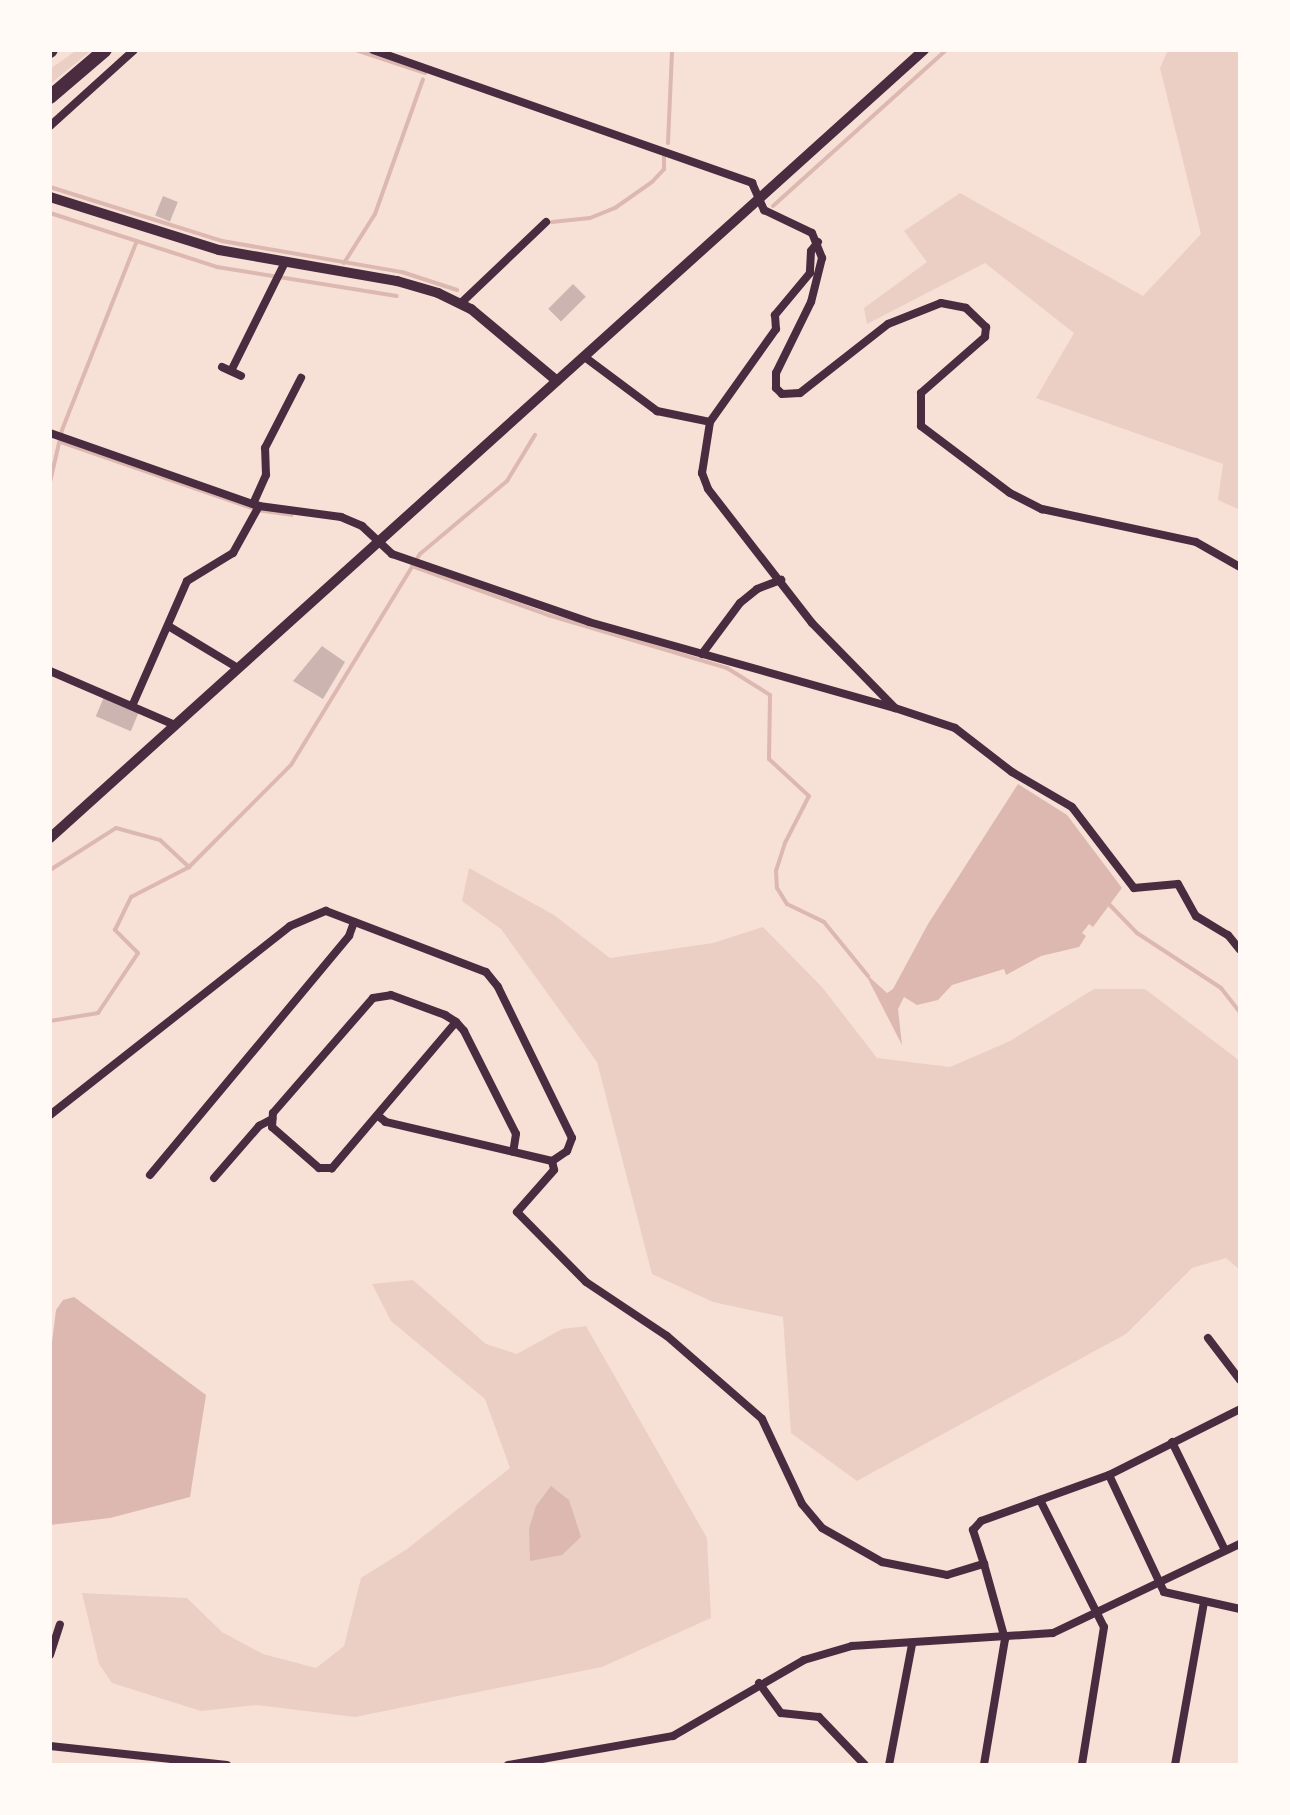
<!DOCTYPE html>
<html>
<head>
<meta charset="utf-8">
<style>
  body { margin:0 }
  #map { position:relative; width:1290px; height:1815px; overflow:hidden; background:#f7e1d7; font-family:Montserrat,sans-serif }
  div>[style] { position:absolute }
  [style*='--x'] { left:calc(var(--x)*1px); top:calc(var(--y)*1px); width:calc(var(--w)*1px); rotate:calc(var(--a)*1deg) }
  .green>* { inset:0; background:#ebcfc5 }
  .water>* { inset:0; background:#dcb8b0 }
  .stream>* { height:4px; margin:-2px; padding:0 2px; transform-origin:2px; border-radius:2px; background:#dcb8b0 }
  .building>* { inset:0; background:#ccb4b1; transform-origin:0 0 }
  .minor>* { height:8px; margin:-4px; padding:0 4px; transform-origin:4px; border-radius:4px; background:#4a2c40 }
  .tertiary>* { height:10px; margin:-5px; padding:0 5px; transform-origin:5px; border-radius:5px; background:#4a2c40 }
  .trunk>* { height:14px; margin:-7px; padding:0 7px; transform-origin:7px; border-radius:7px; background:#4a2c40 }
  span { translate:-50% -50%; white-space:nowrap; text-align:center; line-height:1.15; -webkit-text-stroke:6px #fffaf5; paint-order:stroke }
  .frame { position:absolute; inset:0; border:52px solid #fffaf5; pointer-events:none }
</style>
</head>
<body>
<div id="map">
  <div class="green">
    <i style="clip-path:polygon(77px 50px,92px 50px,50px 84px,50px 69px)"></i>
    <i style="clip-path:polygon(1168px 50px,1240px 50px,1240px 510px,1218px 500px,1223px 464px,1036px 398px,1074px 333px,985px 263px,867px 324px,864px 308px,927px 262px,904px 231px,960px 193px,1143px 296px,1201px 234px,1160px 68px)"></i>
    <i style="clip-path:polygon(469px 868px,554px 915px,610px 958px,713px 943px,763px 927px,822px 987px,877px 1058px,950px 1067px,1010px 1041px,1094px 989px,1145px 989px,1240px 1061px,1240px 1270px,1226px 1258px,1192px 1268px,1126px 1334px,857px 1481px,791px 1433px,783px 1317px,713px 1302px,652px 1274px,597px 1062px,501px 929px,462px 901px)"></i>
    <i style="clip-path:polygon(413px 1280px,486px 1344px,517px 1354px,562px 1329px,586px 1326px,707px 1538px,711px 1618px,602px 1667px,355px 1717px,257px 1705px,201px 1711px,112px 1683px,99px 1664px,82px 1593px,187px 1598px,222px 1632px,263px 1654px,316px 1668px,344px 1646px,361px 1578px,407px 1549px,510px 1468px,485px 1399px,391px 1321px,372px 1284px)"></i>
  </div>
  <div class="water">
    <i style="clip-path:polygon(1018px 784px,1067px 815px,1122px 888px,1093px 927px,1089px 924px,1082px 933px,1086px 936px,1079px 947px,1041px 956px,1006px 975px,1004px 969px,952px 985px,938px 1000px,917px 1005px,904px 997px,898px 1009px,902px 1045px,865px 973px,887px 993px,893px 989px,928px 924px)"></i>
    <i style="clip-path:polygon(74px 1297px,206px 1395px,190px 1497px,110px 1518px,50px 1525px,50px 1358px,56px 1310px,63px 1300px)"></i>
    <i style="clip-path:polygon(551px 1486px,569px 1500px,581px 1537px,562px 1555px,530px 1561px,529px 1529px,536px 1506px)"></i>
  </div>
  <div class="stream">
    <i style="--x:356;--y:50;--w:73;--a:18.4"></i>
    <i style="--x:668;--y:143;--w:93;--a:-87.5"></i>
    <i style="--x:50;--y:187;--w:180;--a:17.4"></i>
    <i style="--x:222;--y:241;--w:183;--a:9.8"></i>
    <i style="--x:402;--y:272;--w:58;--a:18.1"></i>
    <i style="--x:773;--y:206;--w:233;--a:-42"></i>
    <i style="--x:50;--y:213;--w:176;--a:17.9"></i>
    <i style="--x:217;--y:267;--w:182;--a:9.2"></i>
    <i style="--x:552;--y:222;--w:38;--a:-6"></i>
    <i style="--x:590;--y:218;--w:27;--a:-22"></i>
    <i style="--x:615;--y:208;--w:45;--a:-35.1"></i>
    <i style="--x:652;--y:182;--w:18;--a:-47"></i>
    <i style="--x:664;--y:169;--w:13;--a:-90"></i>
    <i style="--x:344;--y:263;--w:58;--a:-57.7"></i>
    <i style="--x:375;--y:214;--w:143;--a:-70.4"></i>
    <i style="--x:61;--y:442;--w:207;--a:19.1"></i>
    <i style="--x:257;--y:510;--w:35;--a:8"></i>
    <i style="--x:50;--y:482;--w:53;--a:-77"></i>
    <i style="--x:62;--y:430;--w:201;--a:-68.4"></i>
    <i style="--x:412;--y:566;--w:145;--a:19.8"></i>
    <i style="--x:548;--y:615;--w:187;--a:16.5"></i>
    <i style="--x:727;--y:668;--w:51;--a:32.1"></i>
    <i style="--x:770;--y:695;--w:64;--a:90.9"></i>
    <i style="--x:769;--y:759;--w:54;--a:42.8"></i>
    <i style="--x:809;--y:796;--w:53;--a:117.1"></i>
    <i style="--x:785;--y:843;--w:29;--a:108"></i>
    <i style="--x:776;--y:871;--w:17;--a:87"></i>
    <i style="--x:777;--y:888;--w:19;--a:58"></i>
    <i style="--x:787;--y:904;--w:41;--a:25.9"></i>
    <i style="--x:824;--y:922;--w:70;--a:50.8"></i>
    <i style="--x:50;--y:870;--w:78;--a:-32.5"></i>
    <i style="--x:116;--y:828;--w:46;--a:15.3"></i>
    <i style="--x:160;--y:840;--w:40;--a:43"></i>
    <i style="--x:1106;--y:901;--w:45;--a:45.9"></i>
    <i style="--x:1137;--y:933;--w:100;--a:33.2"></i>
    <i style="--x:1221;--y:988;--w:31;--a:52"></i>
    <i style="--x:50;--y:1021;--w:49;--a:-9.5"></i>
    <i style="--x:98;--y:1013;--w:72;--a:-56.3"></i>
    <i style="--x:138;--y:953;--w:33;--a:-135"></i>
    <i style="--x:115;--y:930;--w:37;--a:-64"></i>
    <i style="--x:131;--y:897;--w:65;--a:-27.3"></i>
    <i style="--x:189;--y:867;--w:144;--a:-45"></i>
    <i style="--x:291;--y:765;--w:247;--a:-58.6"></i>
    <i style="--x:420;--y:554;--w:114;--a:-40"></i>
    <i style="--x:507;--y:481;--w:54;--a:-58.7"></i>
  </div>
  <div class="building">
    <i style="left:163px;top:196px;width:16px;height:21px;rotate:22deg"></i>
    <i style="left:573px;top:284px;width:18px;height:35px;rotate:45deg"></i>
    <i style="clip-path:polygon(322px 646px,345px 662px,323px 699px,293px 681px)"></i>
    <i style="left:104px;top:697px;width:38px;height:21px;rotate:23deg"></i>
  </div>
  <div class="minor">
    <i style="--x:373;--y:50;--w:402;--a:19.3"></i>
    <i style="--x:752;--y:183;--w:30;--a:66"></i>
    <i style="--x:764;--y:210;--w:53;--a:25.6"></i>
    <i style="--x:812;--y:233;--w:27;--a:68"></i>
    <i style="--x:822;--y:258;--w:45;--a:104"></i>
    <i style="--x:811;--y:302;--w:79;--a:116.2"></i>
    <i style="--x:776;--y:373;--w:15;--a:90"></i>
    <i style="--x:776;--y:388;--w:8;--a:45"></i>
    <i style="--x:782;--y:394;--w:18;--a:-3"></i>
    <i style="--x:800;--y:393;--w:112;--a:-38.1"></i>
    <i style="--x:888;--y:324;--w:57;--a:-21.6"></i>
    <i style="--x:941;--y:303;--w:25;--a:11"></i>
    <i style="--x:966;--y:308;--w:28;--a:44"></i>
    <i style="--x:986;--y:327;--w:10;--a:96"></i>
    <i style="--x:985;--y:337;--w:85;--a:138.8"></i>
    <i style="--x:921;--y:393;--w:33;--a:90"></i>
    <i style="--x:921;--y:426;--w:111;--a:37"></i>
    <i style="--x:1010;--y:493;--w:36;--a:27"></i>
    <i style="--x:1042;--y:509;--w:157;--a:12.1"></i>
    <i style="--x:1196;--y:542;--w:51;--a:29.6"></i>
    <i style="--x:50;--y:126;--w:113;--a:-42.1"></i>
    <i style="--x:818;--y:242;--w:11;--a:128"></i>
    <i style="--x:811;--y:251;--w:22;--a:93"></i>
    <i style="--x:810;--y:273;--w:55;--a:129.8"></i>
    <i style="--x:775;--y:315;--w:14;--a:86"></i>
    <i style="--x:776;--y:329;--w:114;--a:125.4"></i>
    <i style="--x:710;--y:422;--w:52;--a:98.9"></i>
    <i style="--x:702;--y:473;--w:17;--a:69"></i>
    <i style="--x:708;--y:489;--w:170;--a:52.2"></i>
    <i style="--x:812;--y:623;--w:119;--a:45.7"></i>
    <i style="--x:895;--y:708;--w:63;--a:18.4"></i>
    <i style="--x:955;--y:728;--w:72;--a:37.7"></i>
    <i style="--x:1012;--y:772;--w:69;--a:30.3"></i>
    <i style="--x:1072;--y:807;--w:102;--a:52.6"></i>
    <i style="--x:1134;--y:888;--w:44;--a:-5.2"></i>
    <i style="--x:1178;--y:884;--w:37;--a:61"></i>
    <i style="--x:1196;--y:916;--w:37;--a:31"></i>
    <i style="--x:1228;--y:935;--w:19;--a:51"></i>
    <i style="--x:460;--y:304;--w:119;--a:-43.6"></i>
    <i style="--x:586;--y:358;--w:89;--a:36.7"></i>
    <i style="--x:657;--y:411;--w:54;--a:11.7"></i>
    <i style="--x:222;--y:367;--w:21;--a:25"></i>
    <i style="--x:231;--y:371;--w:119;--a:-63.6"></i>
    <i style="--x:50;--y:433;--w:221;--a:19.3"></i>
    <i style="--x:259;--y:506;--w:83;--a:7.6"></i>
    <i style="--x:341;--y:517;--w:23;--a:23"></i>
    <i style="--x:362;--y:526;--w:41;--a:43"></i>
    <i style="--x:392;--y:554;--w:208;--a:19"></i>
    <i style="--x:589;--y:622;--w:317;--a:15.7"></i>
    <i style="--x:253;--y:504;--w:32;--a:-66"></i>
    <i style="--x:266;--y:475;--w:27;--a:-92"></i>
    <i style="--x:265;--y:448;--w:79;--a:-62.8"></i>
    <i style="--x:170;--y:627;--w:79;--a:31.1"></i>
    <i style="--x:702;--y:654;--w:64;--a:-53.3"></i>
    <i style="--x:740;--y:603;--w:22;--a:-39"></i>
    <i style="--x:757;--y:589;--w:26;--a:-21"></i>
    <i style="--x:50;--y:671;--w:136;--a:23.4"></i>
    <i style="--x:133;--y:704;--w:134;--a:-66.3"></i>
    <i style="--x:187;--y:581;--w:54;--a:-31.3"></i>
    <i style="--x:233;--y:553;--w:54;--a:-61"></i>
    <i style="--x:456;--y:1022;--w:192;--a:130.3"></i>
    <i style="--x:332;--y:1168;--w:13;--a:180"></i>
    <i style="--x:319;--y:1168;--w:62;--a:-138.9"></i>
    <i style="--x:272;--y:1127;--w:14;--a:-86"></i>
    <i style="--x:273;--y:1113;--w:152;--a:-49"></i>
    <i style="--x:373;--y:998;--w:18;--a:-9"></i>
    <i style="--x:391;--y:995;--w:58;--a:20.3"></i>
    <i style="--x:445;--y:1015;--w:13;--a:32"></i>
    <i style="--x:456;--y:1022;--w:12;--a:48"></i>
    <i style="--x:464;--y:1031;--w:115;--a:63.2"></i>
    <i style="--x:516;--y:1134;--w:18;--a:99"></i>
    <i style="--x:50;--y:1115;--w:305;--a:-38.2"></i>
    <i style="--x:290;--y:926;--w:39;--a:-23"></i>
    <i style="--x:326;--y:911;--w:171;--a:20.9"></i>
    <i style="--x:486;--y:972;--w:19;--a:51"></i>
    <i style="--x:498;--y:987;--w:168;--a:63.9"></i>
    <i style="--x:572;--y:1138;--w:14;--a:111"></i>
    <i style="--x:567;--y:1151;--w:18;--a:146"></i>
    <i style="--x:552;--y:1161;--w:171;--a:-166.8"></i>
    <i style="--x:386;--y:1122;--w:11;--a:-142"></i>
    <i style="--x:552;--y:1161;--w:9;--a:77"></i>
    <i style="--x:554;--y:1170;--w:56;--a:131.4"></i>
    <i style="--x:517;--y:1212;--w:98;--a:45.4"></i>
    <i style="--x:586;--y:1282;--w:97;--a:33.7"></i>
    <i style="--x:667;--y:1336;--w:126;--a:41.1"></i>
    <i style="--x:762;--y:1419;--w:94;--a:64.8"></i>
    <i style="--x:802;--y:1504;--w:31;--a:50"></i>
    <i style="--x:822;--y:1528;--w:69;--a:29.5"></i>
    <i style="--x:882;--y:1562;--w:66;--a:11.3"></i>
    <i style="--x:947;--y:1575;--w:39;--a:-17"></i>
    <i style="--x:984;--y:1564;--w:78;--a:74.4"></i>
    <i style="--x:1005;--y:1639;--w:128;--a:99.5"></i>
    <i style="--x:150;--y:1175;--w:311;--a:-50.2"></i>
    <i style="--x:349;--y:936;--w:15;--a:-70"></i>
    <i style="--x:214;--y:1178;--w:69;--a:-49.1"></i>
    <i style="--x:259;--y:1126;--w:15;--a:-28"></i>
    <i style="--x:1208;--y:1338;--w:53;--a:52.7"></i>
    <i style="--x:1172;--y:1442;--w:120;--a:63.9"></i>
    <i style="--x:1109;--y:1475;--w:129;--a:64.8"></i>
    <i style="--x:1164;--y:1592;--w:78;--a:12.6"></i>
    <i style="--x:1040;--y:1500;--w:142;--a:63.3"></i>
    <i style="--x:1104;--y:1627;--w:140;--a:99.1"></i>
    <i style="--x:984;--y:1564;--w:36;--a:-108"></i>
    <i style="--x:973;--y:1530;--w:12;--a:-48"></i>
    <i style="--x:981;--y:1521;--w:136;--a:-19.8"></i>
    <i style="--x:1109;--y:1475;--w:147;--a:-26.7"></i>
    <i style="--x:50;--y:1655;--w:32;--a:-72"></i>
    <i style="--x:759;--y:1683;--w:37;--a:54"></i>
    <i style="--x:781;--y:1713;--w:38;--a:6"></i>
    <i style="--x:819;--y:1717;--w:66;--a:46.2"></i>
    <i style="--x:50;--y:1746;--w:178;--a:6.1"></i>
    <i style="--x:508;--y:1765;--w:168;--a:-10"></i>
    <i style="--x:673;--y:1736;--w:151;--a:-30.1"></i>
    <i style="--x:804;--y:1660;--w:50;--a:-16.3"></i>
    <i style="--x:852;--y:1646;--w:201;--a:-3.7"></i>
    <i style="--x:1053;--y:1633;--w:207;--a:-25.5"></i>
    <i style="--x:889;--y:1765;--w:123;--a:-79.2"></i>
    <i style="--x:1175;--y:1765;--w:165;--a:-79.9"></i>
  </div>
  <div class="tertiary">
    <i style="--x:50;--y:197;--w:177;--a:17.4"></i>
    <i style="--x:219;--y:250;--w:181;--a:9.9"></i>
    <i style="--x:397;--y:281;--w:43;--a:16.3"></i>
    <i style="--x:438;--y:293;--w:37;--a:26"></i>
    <i style="--x:471;--y:309;--w:112;--a:39.9"></i>
    <i style="--x:50;--y:838;--w:1177;--a:-42.04"></i>
  </div>
  <div class="trunk">
    <i style="--x:50;--y:51;--w:1;--a:-45"></i>
    <i style="--x:50;--y:97;--w:72;--a:-40.5"></i>
  </div>
  <div class="frame"></div>
</div>
</body>
</html>
